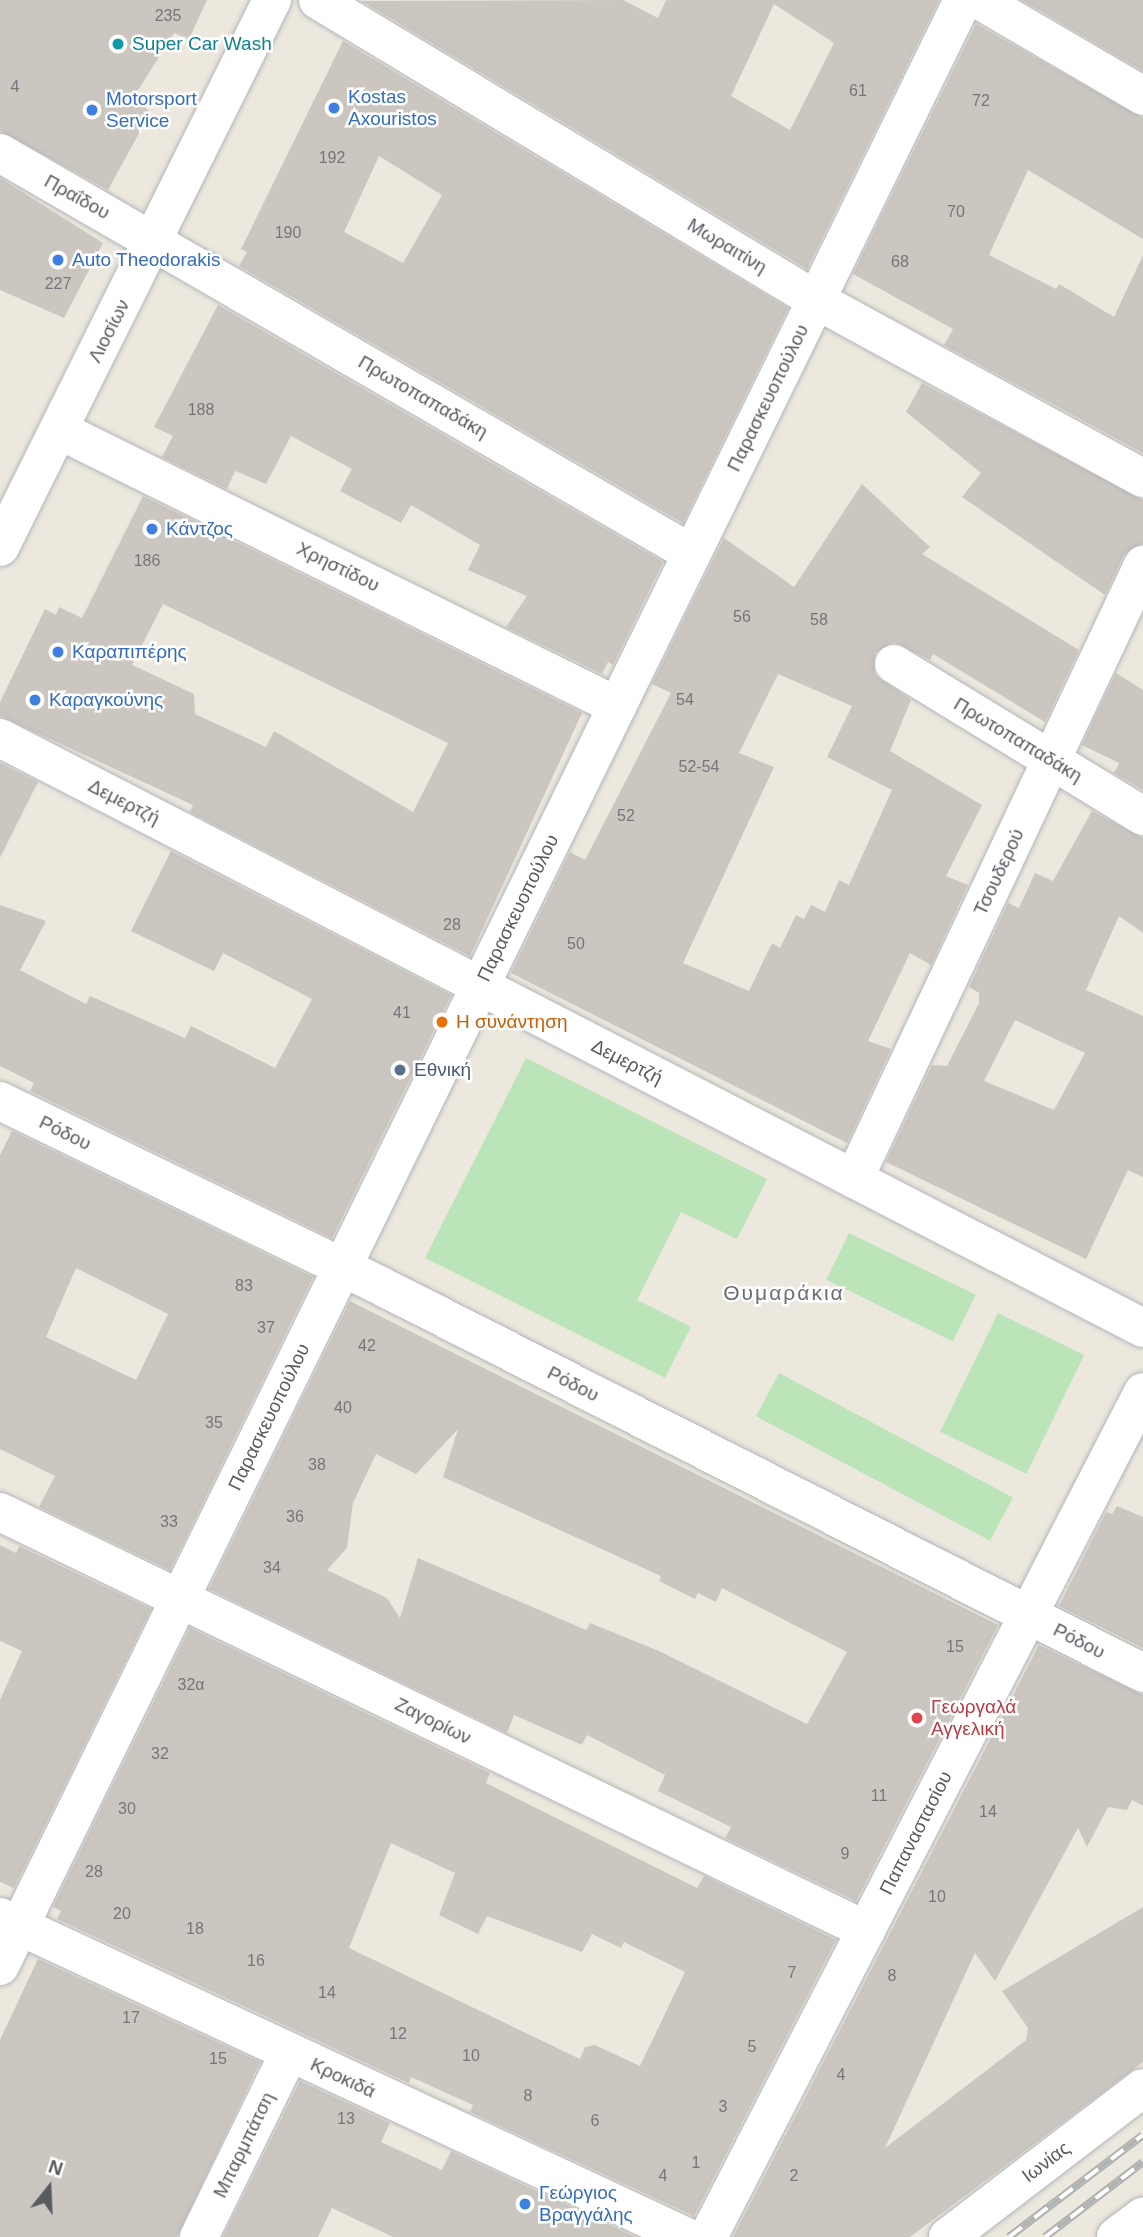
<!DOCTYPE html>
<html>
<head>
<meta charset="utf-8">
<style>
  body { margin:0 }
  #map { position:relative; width:1143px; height:2237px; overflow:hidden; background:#ece8de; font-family:Helvetica,sans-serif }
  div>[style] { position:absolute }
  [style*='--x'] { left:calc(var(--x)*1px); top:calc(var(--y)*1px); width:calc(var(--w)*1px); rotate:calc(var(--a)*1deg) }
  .green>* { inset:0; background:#bbe5b9; transform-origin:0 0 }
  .building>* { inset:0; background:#ccc6c0 }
  .roads { filter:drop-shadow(0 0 2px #b2b6ba) drop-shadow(0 0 2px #b2b6ba) }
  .minor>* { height:38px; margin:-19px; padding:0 19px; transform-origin:19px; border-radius:19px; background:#fff }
  .secondary>* { height:38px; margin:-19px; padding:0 19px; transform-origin:19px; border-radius:19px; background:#fff }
  .rail>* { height:8px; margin-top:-4px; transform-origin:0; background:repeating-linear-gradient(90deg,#fff 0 16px,#b1b2b2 0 32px); box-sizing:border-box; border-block:2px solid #b1b2b2 }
  .dots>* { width:19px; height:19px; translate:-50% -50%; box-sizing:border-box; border:4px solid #fff; border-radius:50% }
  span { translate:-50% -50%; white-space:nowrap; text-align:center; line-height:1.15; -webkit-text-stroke:5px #fff; paint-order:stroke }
  .number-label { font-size:16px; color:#757679 }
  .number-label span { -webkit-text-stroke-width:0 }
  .culture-label { font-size:19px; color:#0d838f }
  .left { translate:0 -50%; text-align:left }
  .shop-label { font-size:19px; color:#366cbe }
  .street-label { font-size:19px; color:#585c61 }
  .food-label { font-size:19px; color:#c56008 }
  .service-label { font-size:19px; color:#4e5e75 }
  .health-label { font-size:19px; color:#be3a42 }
  .neighbourhood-label { font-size:21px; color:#696e73; letter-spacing:2px }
  .north { position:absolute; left:14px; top:2153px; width:70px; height:70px; -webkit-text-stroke:5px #fff; paint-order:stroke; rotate:18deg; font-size:19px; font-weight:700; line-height:28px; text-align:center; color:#585c61 }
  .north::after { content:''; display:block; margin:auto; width:24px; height:32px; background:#585c61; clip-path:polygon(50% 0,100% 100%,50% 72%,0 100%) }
</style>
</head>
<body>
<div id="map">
  <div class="green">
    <i style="clip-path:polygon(526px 1058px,767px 1179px,737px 1239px,681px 1212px,637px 1300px,691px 1327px,665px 1378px,425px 1258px)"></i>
    <i style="left:849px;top:1233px;width:141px;height:52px;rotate:26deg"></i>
    <i style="left:998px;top:1313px;width:96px;height:132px;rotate:26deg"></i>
    <i style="left:779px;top:1373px;width:265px;height:49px;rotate:28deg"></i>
  </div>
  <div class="building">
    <i style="clip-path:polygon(0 0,207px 0,189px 39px,174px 33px,135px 95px,150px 113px,108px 190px,0 131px)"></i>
    <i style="clip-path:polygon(evenodd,623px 0,658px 18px,666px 0,939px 0,807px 269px,362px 1px,623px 0,774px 4px,834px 43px,790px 130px,731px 96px,774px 4px)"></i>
    <i style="clip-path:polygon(1022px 0,1143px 0,1143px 71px)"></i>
    <i style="clip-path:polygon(976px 24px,1143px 118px,1143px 239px,1028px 170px,989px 255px,1056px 289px,1059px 284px,1114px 317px,1143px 255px,1143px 453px,944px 345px,953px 329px,853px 274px)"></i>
    <i style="clip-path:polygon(evenodd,343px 41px,788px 308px,683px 523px,239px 266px,247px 252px,241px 249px,343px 41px,379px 156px,442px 195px,403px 263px,344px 232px,379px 156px)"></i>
    <i style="clip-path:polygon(0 178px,103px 243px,64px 318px,0 290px)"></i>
    <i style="clip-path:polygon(218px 305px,663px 562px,613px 665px,608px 662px,602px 674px,506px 627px,527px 596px,468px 570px,480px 545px,411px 505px,401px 523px,340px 491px,352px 469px,291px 436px,266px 484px,235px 471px,227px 489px,162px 457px,173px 436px,154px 427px)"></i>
    <i style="clip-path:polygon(922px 383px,1143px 500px,1143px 543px,1124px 555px,1105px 595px,962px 497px,981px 473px,906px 412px)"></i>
    <i style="clip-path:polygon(evenodd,862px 484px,930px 547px,922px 554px,1079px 650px,1045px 722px,933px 654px,930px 660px,894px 642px,875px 653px,875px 675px,911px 700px,890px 751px,982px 805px,946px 876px,968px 885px,931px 965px,910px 953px,868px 1041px,891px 1049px,847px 1143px,511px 973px,570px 852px,585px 860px,671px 693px,652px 684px,724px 538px,794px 587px,862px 484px,778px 674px,852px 706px,827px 757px,892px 790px,849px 885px,839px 880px,825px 912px,811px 905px,804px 919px,796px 915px,780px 948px,772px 943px,749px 991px,683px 963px,774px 767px,739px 753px,778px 674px)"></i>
    <i style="clip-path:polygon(evenodd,143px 496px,582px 713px,470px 956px,190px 812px,193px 805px,0 716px,0 702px,45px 609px,56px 615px,59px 607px,82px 618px,143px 496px,163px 604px,448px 743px,413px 812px,274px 731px,266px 747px,195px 714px,194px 694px,132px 665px,163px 604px)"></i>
    <i style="clip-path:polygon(1116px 673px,1143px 690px,1143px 790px,1114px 773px,1119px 763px,1082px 745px)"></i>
    <i style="clip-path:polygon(0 763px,38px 782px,0 858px)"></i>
    <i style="clip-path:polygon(evenodd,1092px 811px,1143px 838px,1143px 933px,1119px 916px,1086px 990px,1143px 1016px,1143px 1177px,1128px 1170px,1086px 1259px,886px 1162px,932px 1065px,947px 1066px,979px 1003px,979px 993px,969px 987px,1008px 903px,1019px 908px,1035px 873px,1053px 881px,1092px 811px,1015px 1020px,1085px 1053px,1054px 1110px,984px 1081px,1015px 1020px)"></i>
    <i style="clip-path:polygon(171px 851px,451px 995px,332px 1238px,30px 1091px,34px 1083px,0 1066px,0 905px,46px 921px,20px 970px,86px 1004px,90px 996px,185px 1038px,191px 1026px,275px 1068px,312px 999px,223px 953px,214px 971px,131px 931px)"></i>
    <i style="clip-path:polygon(evenodd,12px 1131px,313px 1277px,170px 1570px,39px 1507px,55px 1476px,0 1449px,0 1155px,12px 1131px,76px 1268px,168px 1314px,136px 1380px,46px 1337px,76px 1268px)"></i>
    <i style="clip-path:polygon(evenodd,350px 1301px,998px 1625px,856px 1901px,725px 1838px,731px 1827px,658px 1791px,665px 1775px,587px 1735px,582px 1745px,514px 1715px,507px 1733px,209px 1589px,350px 1301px,458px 1429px,443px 1477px,661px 1576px,659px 1581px,695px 1599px,698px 1593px,716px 1602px,722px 1588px,847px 1652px,807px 1724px,659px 1651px,590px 1623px,586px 1630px,418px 1558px,400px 1618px,387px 1598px,327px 1570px,347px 1548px,353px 1503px,376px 1454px,416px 1474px,458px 1429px)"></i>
    <i style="clip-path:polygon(1117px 1506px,1143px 1517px,1143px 1648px,1059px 1606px,1106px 1512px,1112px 1514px)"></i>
    <i style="clip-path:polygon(0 1545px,16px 1553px,19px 1546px,151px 1609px,14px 1888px,0 1882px,0 1700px,22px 1651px,0 1641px)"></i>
    <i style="clip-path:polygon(evenodd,190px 1628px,490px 1773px,486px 1783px,697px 1888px,704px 1876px,836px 1940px,694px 2216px,470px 2112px,473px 2105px,411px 2077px,409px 2083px,57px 1919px,61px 1911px,53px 1907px,190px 1628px,391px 1843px,455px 1873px,439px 1915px,478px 1934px,487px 1916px,582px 1952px,592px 1934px,621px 1948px,624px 1942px,685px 1972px,640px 2066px,595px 2045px,585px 2047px,580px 2059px,349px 1948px,391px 1843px)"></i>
    <i style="clip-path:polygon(1039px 1645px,1143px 1695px,1143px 1806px,1132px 1800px,1127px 1810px,1108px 1807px,1087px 1847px,1078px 1828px,995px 1981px,975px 1953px,885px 2148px,1026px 2040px,1028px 2028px,1002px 1991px,1143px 1907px,1143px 2062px,910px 2237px,733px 2237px)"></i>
    <i style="clip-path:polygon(38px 1959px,260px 2062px,177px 2237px,0 2237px,0 2040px)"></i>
    <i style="clip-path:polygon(300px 2081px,390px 2123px,381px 2142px,442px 2170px,451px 2151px,635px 2237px,393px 2237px,332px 2208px,318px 2237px,223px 2237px)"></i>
  </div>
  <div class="roads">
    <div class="minor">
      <i style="--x:318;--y:0;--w:581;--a:31.07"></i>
      <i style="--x:816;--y:300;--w:372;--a:28.6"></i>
      <i style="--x:979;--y:0;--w:190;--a:30.3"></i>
      <i style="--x:0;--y:153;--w:798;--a:30.07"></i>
      <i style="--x:59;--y:430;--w:623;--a:26.32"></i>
      <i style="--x:894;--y:664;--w:292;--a:31.4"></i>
      <i style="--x:0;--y:738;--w:1286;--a:27.3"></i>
      <i style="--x:0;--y:1101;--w:424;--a:25.9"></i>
      <i style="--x:381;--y:1286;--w:855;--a:26.92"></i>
      <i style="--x:854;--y:1179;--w:679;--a:-64.79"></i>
      <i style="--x:0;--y:1512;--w:962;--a:25.77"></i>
      <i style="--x:0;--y:1917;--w:758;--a:24.98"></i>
      <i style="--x:0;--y:1966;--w:2189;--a:-63.9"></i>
      <i style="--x:199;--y:2237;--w:205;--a:-63.9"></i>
      <i style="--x:708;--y:2237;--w:950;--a:-62.76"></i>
      <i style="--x:948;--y:2237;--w:245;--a:-37.4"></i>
      <i style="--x:1116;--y:2237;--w:34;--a:-37"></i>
    </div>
    <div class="secondary">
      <i style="--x:0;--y:547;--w:611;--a:-63.56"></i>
    </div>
  </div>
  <div class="rail">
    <i style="--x:1009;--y:2237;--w:168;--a:-37.3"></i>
    <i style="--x:1045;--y:2237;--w:123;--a:-37.4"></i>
  </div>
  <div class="dots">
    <i style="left:118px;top:44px;background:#0f9aa8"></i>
    <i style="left:334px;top:108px;background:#3f7fe0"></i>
    <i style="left:92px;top:110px;background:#3f7fe0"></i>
    <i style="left:58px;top:260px;background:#3f7fe0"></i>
    <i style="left:152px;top:529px;background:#3f7fe0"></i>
    <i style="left:58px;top:652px;background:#3f7fe0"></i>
    <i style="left:35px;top:700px;background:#3f7fe0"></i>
    <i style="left:442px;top:1022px;background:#e8710a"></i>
    <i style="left:400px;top:1070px;background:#5c6f8a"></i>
    <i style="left:917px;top:1718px;background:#e0444e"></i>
    <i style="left:525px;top:2204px;background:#3f7fe0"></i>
  </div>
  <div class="number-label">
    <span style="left:168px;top:16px">235</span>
    <span style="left:15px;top:87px">4</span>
    <span style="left:858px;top:91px">61</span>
    <span style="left:981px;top:101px">72</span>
    <span style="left:332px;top:158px">192</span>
    <span style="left:956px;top:212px">70</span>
    <span style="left:288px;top:233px">190</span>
    <span style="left:900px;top:262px">68</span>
    <span style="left:58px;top:284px">227</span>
    <span style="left:201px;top:410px">188</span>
    <span style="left:147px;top:561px">186</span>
    <span style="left:742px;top:617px">56</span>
    <span style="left:819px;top:620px">58</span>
    <span style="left:685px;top:700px">54</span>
    <span style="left:699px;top:767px">52-54</span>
    <span style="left:626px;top:816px">52</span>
    <span style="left:452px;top:925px">28</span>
    <span style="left:576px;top:944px">50</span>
    <span style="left:402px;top:1013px">41</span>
    <span style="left:244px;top:1286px">83</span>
    <span style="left:266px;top:1328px">37</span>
    <span style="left:367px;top:1346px">42</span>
    <span style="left:343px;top:1408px">40</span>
    <span style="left:214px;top:1423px">35</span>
    <span style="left:317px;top:1465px">38</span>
    <span style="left:295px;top:1517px">36</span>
    <span style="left:169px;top:1522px">33</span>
    <span style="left:272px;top:1568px">34</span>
    <span style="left:955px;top:1647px">15</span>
    <span style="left:191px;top:1685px">32α</span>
    <span style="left:160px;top:1754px">32</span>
    <span style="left:879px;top:1796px">11</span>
    <span style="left:127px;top:1809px">30</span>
    <span style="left:988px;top:1812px">14</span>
    <span style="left:845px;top:1854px">9</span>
    <span style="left:94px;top:1872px">28</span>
    <span style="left:937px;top:1897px">10</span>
    <span style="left:122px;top:1914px">20</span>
    <span style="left:195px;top:1929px">18</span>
    <span style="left:256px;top:1961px">16</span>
    <span style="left:792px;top:1973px">7</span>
    <span style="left:892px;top:1976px">8</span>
    <span style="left:327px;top:1993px">14</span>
    <span style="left:131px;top:2018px">17</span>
    <span style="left:398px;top:2034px">12</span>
    <span style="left:752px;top:2047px">5</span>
    <span style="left:471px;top:2056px">10</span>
    <span style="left:218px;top:2059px">15</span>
    <span style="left:841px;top:2075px">4</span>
    <span style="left:528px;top:2096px">8</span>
    <span style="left:723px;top:2107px">3</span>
    <span style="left:346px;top:2119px">13</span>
    <span style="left:595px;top:2121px">6</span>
    <span style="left:696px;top:2163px">1</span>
    <span style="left:663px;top:2176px">4</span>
    <span style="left:794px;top:2176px">2</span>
  </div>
  <div class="culture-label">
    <span class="left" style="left:132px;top:44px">Super Car Wash</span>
  </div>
  <div class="shop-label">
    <span class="left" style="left:348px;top:108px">Kostas<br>Axouristos</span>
    <span class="left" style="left:106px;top:110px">Motorsport<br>Service</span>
    <span class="left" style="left:72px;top:260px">Auto Theodorakis</span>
    <span class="left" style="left:166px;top:529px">Κάντζος</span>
    <span class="left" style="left:72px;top:652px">Καραπιπέρης</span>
    <span class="left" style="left:49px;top:700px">Καραγκούνης</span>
    <span class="left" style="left:539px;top:2204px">Γεώργιος<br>Βραγγάλης</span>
  </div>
  <div class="street-label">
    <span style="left:77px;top:197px;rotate:29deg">Πραΐδου</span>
    <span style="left:727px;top:246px;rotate:31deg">Μωραιτίνη</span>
    <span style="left:109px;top:331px;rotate:-63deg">Λιοσίων</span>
    <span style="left:423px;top:397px;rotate:30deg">Πρωτοπαπαδάκη</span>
    <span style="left:768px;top:398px;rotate:-64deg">Παρασκευοπούλου</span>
    <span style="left:338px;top:567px;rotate:26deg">Χρηστίδου</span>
    <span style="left:1018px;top:740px;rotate:31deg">Πρωτοπαπαδάκη</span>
    <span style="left:124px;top:802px;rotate:27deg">Δεμερτζή</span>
    <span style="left:999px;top:872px;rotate:-65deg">Τσουδερού</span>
    <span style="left:518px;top:908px;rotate:-64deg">Παρασκευοπούλου</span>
    <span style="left:627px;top:1062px;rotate:27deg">Δεμερτζή</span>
    <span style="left:65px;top:1133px;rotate:26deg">Ρόδου</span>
    <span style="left:573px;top:1384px;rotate:27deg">Ρόδου</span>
    <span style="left:269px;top:1417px;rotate:-64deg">Παρασκευοπούλου</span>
    <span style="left:1079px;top:1641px;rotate:27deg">Ρόδου</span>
    <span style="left:433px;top:1721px;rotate:26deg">Ζαγορίων</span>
    <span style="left:916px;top:1833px;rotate:-63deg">Παπαναστασίου</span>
    <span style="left:343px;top:2078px;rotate:25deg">Κροκιδά</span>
    <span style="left:244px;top:2145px;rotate:-64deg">Μπαρμπάτση</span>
    <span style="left:1046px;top:2162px;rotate:-37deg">Ιωνίας</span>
  </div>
  <div class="food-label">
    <span class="left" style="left:456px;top:1022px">Η συνάντηση</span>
  </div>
  <div class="service-label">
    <span class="left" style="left:414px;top:1070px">Εθνική</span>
  </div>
  <div class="health-label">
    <span class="left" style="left:931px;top:1718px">Γεωργαλά<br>Αγγελική</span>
  </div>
  <div class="neighbourhood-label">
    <span style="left:784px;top:1293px">Θυμαράκια</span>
  </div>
  <div class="north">N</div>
</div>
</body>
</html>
